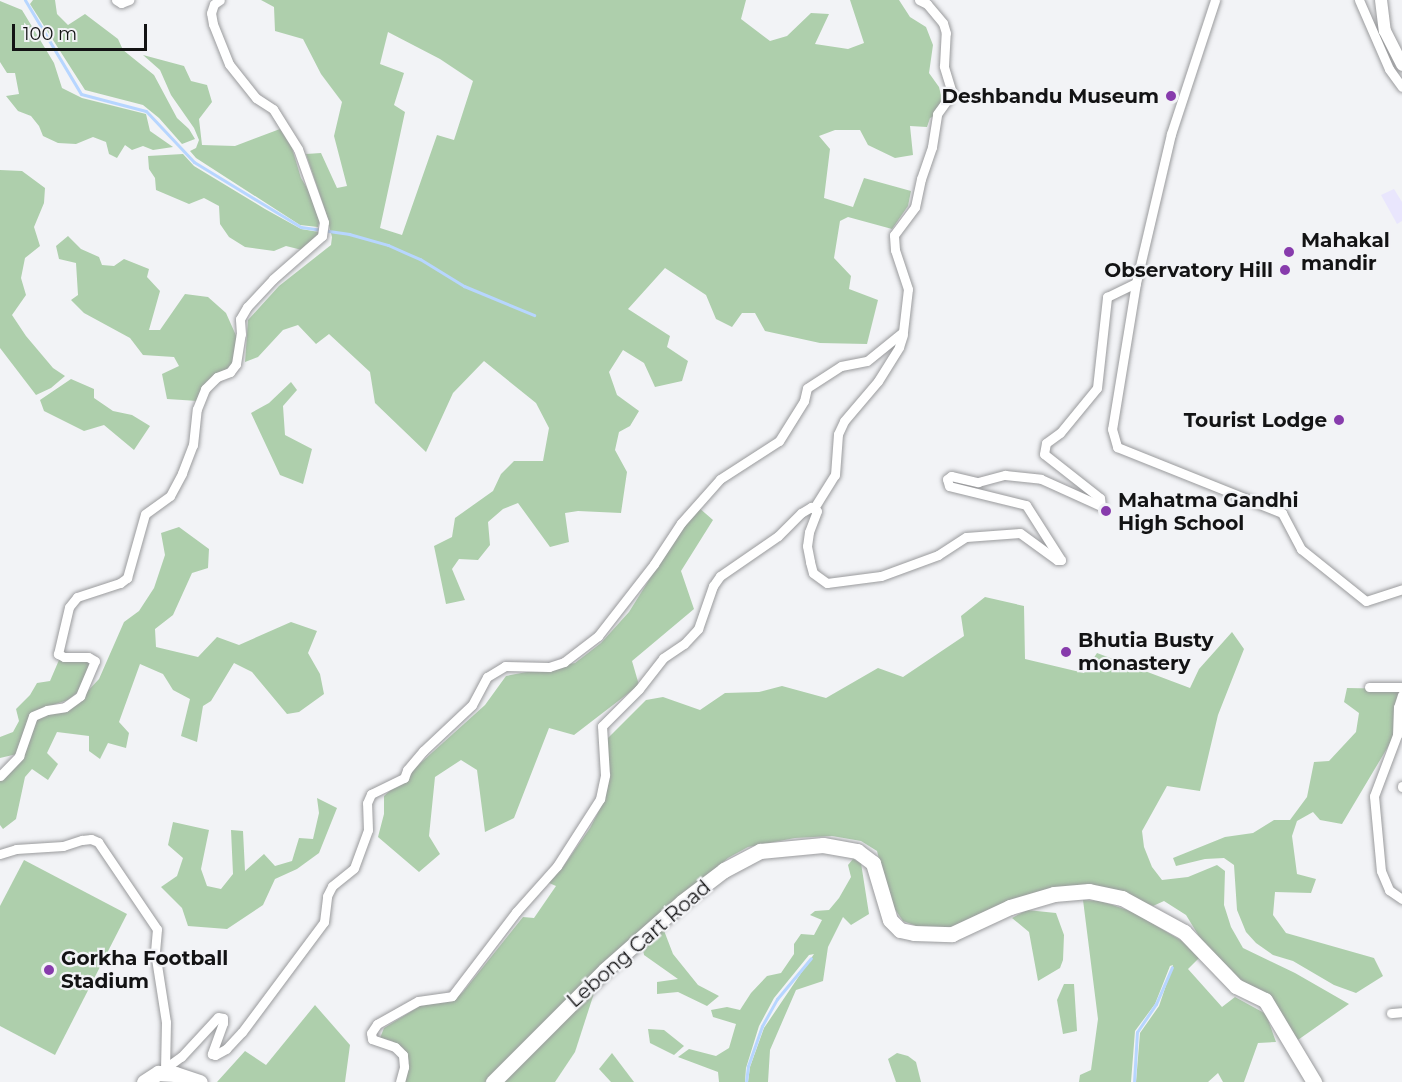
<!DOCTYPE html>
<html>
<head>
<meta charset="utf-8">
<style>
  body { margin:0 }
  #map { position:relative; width:1402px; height:1082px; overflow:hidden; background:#f2f3f6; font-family:Montserrat,sans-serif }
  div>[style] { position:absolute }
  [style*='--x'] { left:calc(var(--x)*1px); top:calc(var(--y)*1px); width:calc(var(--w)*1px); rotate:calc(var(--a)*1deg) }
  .education>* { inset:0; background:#e9e6fd }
  .green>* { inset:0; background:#aecfac }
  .stream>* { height:3px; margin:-1.5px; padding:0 1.5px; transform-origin:1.5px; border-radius:1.5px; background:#b7d6ff }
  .roads { filter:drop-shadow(0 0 2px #9a9b9d) drop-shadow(0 0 2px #9a9b9d) }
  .minor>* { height:9px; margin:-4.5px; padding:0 4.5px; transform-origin:4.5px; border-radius:4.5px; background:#fff }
  .major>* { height:12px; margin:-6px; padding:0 6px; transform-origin:6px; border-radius:6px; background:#fff }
  .highway>* { height:15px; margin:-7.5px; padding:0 7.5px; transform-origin:7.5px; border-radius:7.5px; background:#fff }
  .dots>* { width:16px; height:16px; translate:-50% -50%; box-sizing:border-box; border:3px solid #f2f3f6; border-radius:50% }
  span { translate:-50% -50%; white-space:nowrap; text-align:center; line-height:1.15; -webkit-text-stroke:4.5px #f2f3f6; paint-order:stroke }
  .poi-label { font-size:20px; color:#131314; font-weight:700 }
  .right { translate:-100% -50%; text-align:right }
  .left { translate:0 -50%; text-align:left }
  .street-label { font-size:20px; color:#131314 }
  .scale { position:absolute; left:12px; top:24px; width:135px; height:27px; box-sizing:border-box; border:3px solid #131314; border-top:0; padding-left:8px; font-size:18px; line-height:21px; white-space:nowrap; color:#131314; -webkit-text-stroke:4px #f2f3f6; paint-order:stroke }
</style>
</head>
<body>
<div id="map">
  <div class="education">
    <i style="clip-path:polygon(1394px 189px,1402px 202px,1402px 221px,1397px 224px,1381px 195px)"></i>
  </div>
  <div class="green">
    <i style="clip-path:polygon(33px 0,55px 0,57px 14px,68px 25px,85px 14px,118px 39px,123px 50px,154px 75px,177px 118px,189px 129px,195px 139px,182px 144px,159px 118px,143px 105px,85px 90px,30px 4px)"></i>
    <i style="clip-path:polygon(evenodd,261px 0,746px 0,741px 19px,770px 41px,787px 36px,811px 13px,829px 14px,815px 44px,848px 49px,864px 43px,850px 0,899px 0,910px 17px,926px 27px,933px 45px,929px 73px,939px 87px,945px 111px,930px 118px,927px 127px,910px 126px,913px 155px,895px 158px,868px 145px,860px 130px,835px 130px,819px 136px,830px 149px,824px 198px,853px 207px,864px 178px,911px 191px,908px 206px,892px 229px,848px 217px,840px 221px,834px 258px,851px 276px,849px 289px,878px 300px,867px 344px,820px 343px,765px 331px,755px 313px,742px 313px,732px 327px,716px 319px,706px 295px,665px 268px,628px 309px,670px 336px,667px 347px,688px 361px,682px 381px,655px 387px,644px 363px,623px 350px,609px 372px,617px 395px,639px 411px,630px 426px,619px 432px,615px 450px,627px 472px,621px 513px,578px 511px,565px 513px,569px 542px,550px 547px,518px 503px,503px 509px,488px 522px,490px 545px,478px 560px,459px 559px,452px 569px,465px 600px,446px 604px,434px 546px,452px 537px,455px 518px,493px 491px,501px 474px,514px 461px,543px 461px,549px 428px,536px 403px,484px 361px,453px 393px,426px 452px,375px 403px,370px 372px,329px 334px,316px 344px,298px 325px,283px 330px,258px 357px,245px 362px,248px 320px,279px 286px,331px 245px,332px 237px,325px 210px,306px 154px,321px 153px,337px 188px,347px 186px,334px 136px,342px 102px,321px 74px,303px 39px,275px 31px,274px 7px,261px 0,388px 32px,440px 59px,473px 81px,454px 140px,437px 135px,402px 235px,380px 228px,405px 112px,394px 105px,404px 73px,380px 64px,388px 32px)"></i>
    <i style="clip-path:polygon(0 1px,22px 10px,54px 63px,62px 88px,82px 98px,146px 114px,150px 131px,173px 147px,153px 150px,143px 146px,132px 150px,125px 145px,117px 158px,109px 154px,106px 142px,93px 137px,76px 144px,58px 143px,43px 136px,39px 126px,31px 116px,18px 111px,6px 96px,19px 94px,15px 73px,7px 73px,0 62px)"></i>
    <i style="clip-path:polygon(143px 55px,184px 66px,191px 81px,207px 85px,212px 102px,199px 119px,202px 145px,235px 146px,280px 129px,292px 148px,301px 178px,316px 203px,320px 218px,318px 227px,300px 225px,196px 158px,190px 151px,196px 148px,199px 140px,194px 128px,171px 95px,160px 70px)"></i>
    <i style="clip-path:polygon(183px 154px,194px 166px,265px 209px,301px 229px,319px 232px,318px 238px,302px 250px,286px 246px,274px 251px,245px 247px,229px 237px,220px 224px,219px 206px,204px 198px,189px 204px,156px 190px,155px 178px,149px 169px,148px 156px)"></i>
    <i style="clip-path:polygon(0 170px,22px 171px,45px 188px,44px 203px,34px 227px,40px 246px,25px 258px,21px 278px,26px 295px,12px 315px,26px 336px,53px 368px,65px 376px,51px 388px,36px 395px,0 348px)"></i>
    <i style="clip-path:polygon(68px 236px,81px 249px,99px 257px,102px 265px,114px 266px,124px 259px,149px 269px,147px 277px,160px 291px,149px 330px,160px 330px,185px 294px,208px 297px,226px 313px,238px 340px,232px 366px,206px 382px,198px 401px,167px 399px,162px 374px,179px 366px,174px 357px,143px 355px,130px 338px,84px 313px,71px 300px,78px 295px,76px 263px,59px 259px,56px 246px)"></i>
    <i style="clip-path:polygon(71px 379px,94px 389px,94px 398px,113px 411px,132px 415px,150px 426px,134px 450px,104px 425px,84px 431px,44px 411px,40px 400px)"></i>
    <i style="clip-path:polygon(291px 382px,297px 390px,283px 406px,285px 435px,312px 449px,303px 484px,280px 475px,251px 413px,269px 403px)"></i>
    <i style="clip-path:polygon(698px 507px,713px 520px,681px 571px,694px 609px,632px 661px,639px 685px,574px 735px,549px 728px,514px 818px,485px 832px,477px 770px,461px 760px,435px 777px,429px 836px,440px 854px,419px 872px,378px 837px,384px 814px,384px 796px,485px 705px,506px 676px,575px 663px,601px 643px,629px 612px,684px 524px)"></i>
    <i style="clip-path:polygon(179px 527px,209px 549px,208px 568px,192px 573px,173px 615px,155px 629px,156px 647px,198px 657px,217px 637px,239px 645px,291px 622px,317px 631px,308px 653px,320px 674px,324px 694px,299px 712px,287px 714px,252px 672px,234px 663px,211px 701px,203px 706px,197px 742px,181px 736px,190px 699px,173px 690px,163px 674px,140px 664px,119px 722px,129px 733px,126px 748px,108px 743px,100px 759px,89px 751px,89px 736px,57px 732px,47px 753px,58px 764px,48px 780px,32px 769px,25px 777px,16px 819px,3px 829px,0 825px,0 781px,11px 769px,36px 718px,84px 695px,99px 679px,124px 622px,139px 611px,154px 588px,165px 555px,161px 533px)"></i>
    <i style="clip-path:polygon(985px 597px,1024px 606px,1025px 659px,1084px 673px,1097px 653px,1190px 688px,1199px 669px,1232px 632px,1244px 649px,1218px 715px,1200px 791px,1167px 786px,1142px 831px,1144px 847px,1152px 867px,1162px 880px,1188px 877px,1217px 865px,1225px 871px,1224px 905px,1231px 927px,1243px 948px,1295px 973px,1349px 1004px,1295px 1042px,1266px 998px,1216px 964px,1186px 915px,1164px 901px,1153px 906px,1123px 894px,1089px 888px,954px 927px,919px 927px,903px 921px,890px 902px,877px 851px,861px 841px,832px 836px,795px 838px,748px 847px,728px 858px,601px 965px,485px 1082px,405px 1082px,409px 1061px,403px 1048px,392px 1041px,380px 1038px,384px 1028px,420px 1006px,453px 1000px,463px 992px,523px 917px,534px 918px,556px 886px,547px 882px,563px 867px,590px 828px,604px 801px,610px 777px,607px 739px,646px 700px,663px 697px,700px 710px,725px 693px,759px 692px,782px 686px,826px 698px,878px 668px,903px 677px,964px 636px,961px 616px)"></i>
    <i style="clip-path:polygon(59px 660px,88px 661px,90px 666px,78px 692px,68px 700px,43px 708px,29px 716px,17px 754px,0 758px,0 737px,13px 732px,19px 721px,16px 709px,30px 695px,37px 683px,50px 681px)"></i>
    <i style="clip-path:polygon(1347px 688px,1400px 689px,1395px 735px,1342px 824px,1320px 820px,1313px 812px,1297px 821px,1292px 836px,1297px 874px,1316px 879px,1311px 893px,1275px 892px,1273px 915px,1286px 933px,1374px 958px,1383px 976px,1356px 993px,1334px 985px,1293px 961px,1273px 955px,1256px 943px,1246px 932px,1237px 910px,1234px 865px,1224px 858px,1205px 859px,1176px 866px,1173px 858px,1225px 837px,1253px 833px,1274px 820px,1290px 820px,1307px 797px,1314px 762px,1329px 761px,1356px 732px,1359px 713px,1344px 702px)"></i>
    <i style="clip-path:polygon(317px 798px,337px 808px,319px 853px,297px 869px,275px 879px,263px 905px,227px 929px,188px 926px,182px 908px,161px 887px,177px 876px,183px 858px,168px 845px,173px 822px,209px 830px,201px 869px,207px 886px,221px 889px,233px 874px,231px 830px,243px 831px,245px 871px,264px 854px,275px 866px,292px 861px,299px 838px,313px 839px,319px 813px)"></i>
    <i style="clip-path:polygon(853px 859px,861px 863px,869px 914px,851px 925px,843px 917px,828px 947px,823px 981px,796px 990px,770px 1050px,768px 1082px,748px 1082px,750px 1067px,764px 1028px,814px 954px,809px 955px,774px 998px,759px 1026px,746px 1068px,745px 1082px,719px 1082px,718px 1072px,678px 1057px,689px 1049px,716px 1056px,729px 1048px,736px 1024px,713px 1017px,711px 1010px,727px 1007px,740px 1010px,751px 993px,767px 976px,781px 973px,794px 954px,794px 944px,801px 934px,814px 935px,822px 920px,810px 915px,815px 911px,829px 910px,839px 898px,851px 877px,848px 865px)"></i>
    <i style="clip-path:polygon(24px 860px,127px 914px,55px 1055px,0 1026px,0 906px)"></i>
    <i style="clip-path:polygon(1083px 900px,1101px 901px,1133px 912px,1187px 944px,1200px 957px,1188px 969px,1222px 1007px,1235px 997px,1266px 1014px,1276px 1042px,1258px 1043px,1244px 1082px,1223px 1082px,1218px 1073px,1208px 1082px,1136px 1082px,1140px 1033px,1159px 1006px,1173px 965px,1170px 966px,1155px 1004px,1135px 1031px,1131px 1082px,1079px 1082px,1080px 1075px,1091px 1070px,1098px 1019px)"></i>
    <i style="clip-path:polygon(1027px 910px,1056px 913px,1064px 935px,1063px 960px,1060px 968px,1038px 981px,1029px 932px,1012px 918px)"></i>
    <i style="clip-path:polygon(663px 928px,673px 954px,698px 985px,719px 996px,707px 1006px,678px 992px,657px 994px,657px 982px,678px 979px,644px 955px,642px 944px)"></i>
    <i style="clip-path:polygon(1064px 984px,1074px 984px,1077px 1031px,1063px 1034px,1057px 1000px)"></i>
    <i style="clip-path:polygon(596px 987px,575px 1052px,555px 1082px,499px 1082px)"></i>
    <i style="clip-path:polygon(315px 1005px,350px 1045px,345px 1082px,217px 1082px,245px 1051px,266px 1065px)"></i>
    <i style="clip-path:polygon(648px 1029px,664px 1030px,684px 1046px,674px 1055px,650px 1043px)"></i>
    <i style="clip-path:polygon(612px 1053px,634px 1082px,611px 1082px,599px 1069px)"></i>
    <i style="clip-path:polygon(897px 1053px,908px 1056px,916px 1062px,921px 1082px,896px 1082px,888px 1059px)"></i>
  </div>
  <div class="stream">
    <i style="--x:25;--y:0;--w:109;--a:59.2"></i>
    <i style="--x:81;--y:94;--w:67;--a:14.7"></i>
    <i style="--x:146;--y:111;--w:70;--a:46.7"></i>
    <i style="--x:194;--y:162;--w:125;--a:31.3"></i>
    <i style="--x:301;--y:227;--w:49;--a:8.3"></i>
    <i style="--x:349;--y:234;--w:41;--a:15.8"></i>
    <i style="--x:388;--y:245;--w:35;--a:24"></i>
    <i style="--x:420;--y:259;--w:52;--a:31.5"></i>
    <i style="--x:464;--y:286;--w:76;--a:22.5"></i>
    <i style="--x:746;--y:1082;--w:16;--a:-83"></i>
    <i style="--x:748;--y:1066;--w:42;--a:-70.7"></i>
    <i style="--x:762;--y:1026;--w:31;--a:-61"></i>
    <i style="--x:777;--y:999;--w:53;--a:-50.3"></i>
    <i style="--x:1134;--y:1082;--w:50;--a:-86.6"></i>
    <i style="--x:1137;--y:1032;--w:34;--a:-56"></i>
    <i style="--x:1156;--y:1004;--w:40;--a:-66.6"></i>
  </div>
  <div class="roads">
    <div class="minor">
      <i style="--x:116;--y:0;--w:6;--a:31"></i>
      <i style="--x:121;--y:3;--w:9;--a:-21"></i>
      <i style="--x:1359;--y:0;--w:75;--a:66.5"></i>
      <i style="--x:1389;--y:69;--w:22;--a:54"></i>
      <i style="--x:1136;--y:283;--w:148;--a:99.3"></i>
      <i style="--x:1112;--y:429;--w:19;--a:74"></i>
      <i style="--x:1117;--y:447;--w:178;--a:21.8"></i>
      <i style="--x:1282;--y:513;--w:41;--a:62.2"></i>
      <i style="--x:1301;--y:549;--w:83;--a:38.7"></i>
      <i style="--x:1366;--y:601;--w:38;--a:-18"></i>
      <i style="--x:814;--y:508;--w:39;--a:-58"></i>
      <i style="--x:835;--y:475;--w:41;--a:-85.8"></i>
      <i style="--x:838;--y:434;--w:14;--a:-65"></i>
      <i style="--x:844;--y:421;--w:52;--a:-49.6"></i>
      <i style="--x:878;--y:381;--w:40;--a:-58"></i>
      <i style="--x:899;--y:347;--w:13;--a:-72"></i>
      <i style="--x:1369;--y:687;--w:33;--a:0"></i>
      <i style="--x:1402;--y:695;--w:13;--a:108"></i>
      <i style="--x:1398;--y:707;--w:28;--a:92"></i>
      <i style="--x:1397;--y:735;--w:65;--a:110.7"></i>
      <i style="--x:1374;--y:796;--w:75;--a:84.7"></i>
      <i style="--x:1381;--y:871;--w:21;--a:67"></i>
      <i style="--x:1389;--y:890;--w:16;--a:35"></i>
      <i style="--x:0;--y:776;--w:28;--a:-46"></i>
      <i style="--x:19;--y:756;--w:42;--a:-70.7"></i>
      <i style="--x:33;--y:716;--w:15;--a:-23"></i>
      <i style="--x:47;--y:710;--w:18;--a:-9"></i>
      <i style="--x:65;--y:707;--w:19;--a:-36"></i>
      <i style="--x:80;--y:696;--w:38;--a:-67"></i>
      <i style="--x:95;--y:661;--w:8;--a:-150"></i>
      <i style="--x:88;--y:657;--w:24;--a:180"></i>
      <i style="--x:64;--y:657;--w:7;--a:-153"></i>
      <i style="--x:58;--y:654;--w:48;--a:-76.8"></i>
      <i style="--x:69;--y:607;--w:13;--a:-51"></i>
      <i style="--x:77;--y:597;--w:45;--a:-18"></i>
      <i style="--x:120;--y:583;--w:9;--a:-36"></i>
      <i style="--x:127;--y:578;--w:66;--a:-74.3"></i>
      <i style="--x:145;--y:514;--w:31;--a:-36"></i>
      <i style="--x:170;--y:496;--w:26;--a:-62"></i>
      <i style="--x:182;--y:473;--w:30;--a:-69"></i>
      <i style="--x:193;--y:445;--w:36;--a:-84"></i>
      <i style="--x:197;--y:409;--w:22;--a:-68"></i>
      <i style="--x:205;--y:389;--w:17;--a:-45"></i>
      <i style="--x:217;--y:377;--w:14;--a:-21"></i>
      <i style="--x:230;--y:372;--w:10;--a:-53"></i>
      <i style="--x:236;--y:364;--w:30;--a:-81"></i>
      <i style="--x:241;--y:334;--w:15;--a:-94"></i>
      <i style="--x:240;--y:319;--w:14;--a:-60"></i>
      <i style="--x:247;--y:307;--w:38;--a:-47"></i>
      <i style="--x:273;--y:279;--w:65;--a:-41.3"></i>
      <i style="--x:322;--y:236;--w:14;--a:-82"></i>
      <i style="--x:324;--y:222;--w:77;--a:-109.6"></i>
      <i style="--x:298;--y:149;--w:47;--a:-122"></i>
      <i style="--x:273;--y:109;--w:20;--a:-147"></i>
      <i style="--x:256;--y:98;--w:43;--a:-128.5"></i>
      <i style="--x:229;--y:64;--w:43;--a:-111.8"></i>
      <i style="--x:213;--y:24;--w:11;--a:-100"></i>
      <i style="--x:211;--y:13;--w:9;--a:-72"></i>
      <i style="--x:214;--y:4;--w:7;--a:-34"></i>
      <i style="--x:1402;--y:786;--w:1;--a:90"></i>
      <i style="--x:0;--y:854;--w:17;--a:-17"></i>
      <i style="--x:16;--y:849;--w:47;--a:-3.7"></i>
      <i style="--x:63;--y:846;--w:20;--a:-18"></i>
      <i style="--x:82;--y:840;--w:9;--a:-6"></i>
      <i style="--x:91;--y:839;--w:8;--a:23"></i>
      <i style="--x:98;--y:842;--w:105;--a:55.9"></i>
      <i style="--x:157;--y:929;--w:23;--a:95"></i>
      <i style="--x:155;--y:952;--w:71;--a:81.1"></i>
      <i style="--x:166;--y:1022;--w:46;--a:91.2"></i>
      <i style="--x:1391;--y:1013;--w:11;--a:-5"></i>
      <i style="--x:160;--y:1072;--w:26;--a:-36"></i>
      <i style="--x:181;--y:1057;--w:54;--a:-47.2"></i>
      <i style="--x:218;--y:1017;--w:5;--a:11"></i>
      <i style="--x:223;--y:1018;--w:5;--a:90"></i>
      <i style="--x:223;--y:1023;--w:33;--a:110"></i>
      <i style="--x:212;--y:1054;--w:3;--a:18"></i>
      <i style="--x:215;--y:1055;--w:13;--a:-29"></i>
      <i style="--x:226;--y:1049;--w:23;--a:-47"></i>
      <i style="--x:242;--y:1032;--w:137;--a:-53.3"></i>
      <i style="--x:324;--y:922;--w:26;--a:-83"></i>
      <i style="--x:327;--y:896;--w:11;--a:-63"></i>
      <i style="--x:332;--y:886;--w:28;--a:-39"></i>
      <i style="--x:354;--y:868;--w:40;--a:-69.8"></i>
      <i style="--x:368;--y:830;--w:27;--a:-92"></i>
      <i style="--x:367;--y:803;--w:10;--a:-66"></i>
      <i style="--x:371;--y:794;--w:37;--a:-26"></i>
      <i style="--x:404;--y:778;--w:9;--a:-69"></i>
      <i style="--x:407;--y:770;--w:25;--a:-50"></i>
      <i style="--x:423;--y:751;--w:67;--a:-43.2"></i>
      <i style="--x:472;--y:705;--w:32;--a:-62"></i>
      <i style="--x:487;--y:677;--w:21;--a:-31"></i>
      <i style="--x:505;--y:666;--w:44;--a:1.3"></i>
      <i style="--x:549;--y:667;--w:16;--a:-18"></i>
      <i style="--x:564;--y:662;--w:43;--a:-37.4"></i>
      <i style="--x:598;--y:636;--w:91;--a:-52.1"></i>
      <i style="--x:654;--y:564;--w:49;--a:-56.6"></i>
      <i style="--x:681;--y:523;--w:59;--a:-48.4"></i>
      <i style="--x:720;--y:479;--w:70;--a:-32.8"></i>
      <i style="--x:779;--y:441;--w:47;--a:-58"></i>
      <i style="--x:804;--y:401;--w:13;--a:-77"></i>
      <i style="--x:807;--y:388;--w:40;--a:-32.9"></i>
      <i style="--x:841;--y:366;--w:26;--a:-11"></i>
      <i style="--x:867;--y:361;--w:46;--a:-38.9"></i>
      <i style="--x:903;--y:332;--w:43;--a:-83.4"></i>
      <i style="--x:908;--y:289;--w:41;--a:-108.4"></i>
      <i style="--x:895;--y:250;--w:15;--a:-94"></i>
      <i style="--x:894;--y:235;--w:35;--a:-53"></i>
      <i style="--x:915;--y:207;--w:29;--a:-78"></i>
      <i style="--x:921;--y:179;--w:34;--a:-71"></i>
      <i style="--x:932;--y:147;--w:33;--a:-81"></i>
      <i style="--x:937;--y:114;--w:26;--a:-54"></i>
      <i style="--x:952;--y:93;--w:28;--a:-107"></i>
      <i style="--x:944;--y:66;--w:33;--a:-87"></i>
      <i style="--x:946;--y:33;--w:10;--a:-107"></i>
      <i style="--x:943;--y:23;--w:25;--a:-130"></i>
      <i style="--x:927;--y:4;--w:9;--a:-153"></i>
      <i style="--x:400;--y:1082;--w:16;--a:-75"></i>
      <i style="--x:404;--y:1067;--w:12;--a:-95"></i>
      <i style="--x:403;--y:1055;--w:11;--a:-135"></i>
      <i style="--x:395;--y:1047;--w:24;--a:-161"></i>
      <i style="--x:372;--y:1039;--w:6;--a:-99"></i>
      <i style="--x:371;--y:1033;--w:11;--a:-56"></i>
      <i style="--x:377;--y:1024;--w:47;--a:-29.3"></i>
      <i style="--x:418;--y:1001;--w:34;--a:-8"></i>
      <i style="--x:452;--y:996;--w:106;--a:-52.7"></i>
      <i style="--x:516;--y:912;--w:62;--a:-48.3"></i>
      <i style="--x:557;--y:866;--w:80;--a:-57.3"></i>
      <i style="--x:600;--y:799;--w:25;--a:-78"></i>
      <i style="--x:605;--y:775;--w:49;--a:-93.5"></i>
      <i style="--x:602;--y:726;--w:52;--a:-45"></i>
      <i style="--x:639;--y:689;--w:39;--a:-52"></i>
      <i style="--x:663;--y:658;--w:25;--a:-34"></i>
      <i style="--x:684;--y:644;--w:21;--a:-47"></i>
      <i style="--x:698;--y:629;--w:46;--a:-70.8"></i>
      <i style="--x:713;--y:586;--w:12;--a:-55"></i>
      <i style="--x:720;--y:576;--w:70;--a:-34.6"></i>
      <i style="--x:778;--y:536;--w:33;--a:-45"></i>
      <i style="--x:801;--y:513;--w:12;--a:-31"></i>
      <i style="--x:811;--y:507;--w:7;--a:34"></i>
      <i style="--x:817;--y:511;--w:22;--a:111"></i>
      <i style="--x:809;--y:532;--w:14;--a:98"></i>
      <i style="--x:807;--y:546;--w:16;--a:79"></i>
      <i style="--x:810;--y:562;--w:11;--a:75"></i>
      <i style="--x:813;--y:573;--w:17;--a:36"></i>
      <i style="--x:827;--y:583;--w:54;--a:-7.4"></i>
      <i style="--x:881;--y:576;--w:61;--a:-20.2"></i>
      <i style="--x:938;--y:555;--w:33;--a:-33"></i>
      <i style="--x:966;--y:537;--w:54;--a:-4.2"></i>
      <i style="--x:1020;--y:533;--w:46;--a:36.1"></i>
      <i style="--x:1057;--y:560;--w:4;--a:0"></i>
      <i style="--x:1061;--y:560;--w:65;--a:-122.5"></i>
      <i style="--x:1026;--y:505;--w:79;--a:-166.1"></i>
      <i style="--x:949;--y:486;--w:7;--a:-106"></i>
      <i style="--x:947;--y:479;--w:5;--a:-37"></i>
      <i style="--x:951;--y:476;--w:28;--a:13"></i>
      <i style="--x:978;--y:482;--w:28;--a:-15"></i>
      <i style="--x:1005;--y:475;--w:36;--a:6"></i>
      <i style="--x:1041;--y:479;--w:66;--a:24.2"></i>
      <i style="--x:1101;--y:506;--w:8;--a:-97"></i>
      <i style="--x:1100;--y:498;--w:71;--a:-141.8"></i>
      <i style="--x:1044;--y:454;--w:11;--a:-80"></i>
      <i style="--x:1046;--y:443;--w:17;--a:-36"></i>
      <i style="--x:1060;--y:433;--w:58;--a:-50.6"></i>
      <i style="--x:1097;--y:388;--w:92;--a:-83.7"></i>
      <i style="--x:1107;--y:297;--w:32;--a:-26"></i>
      <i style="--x:1136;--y:283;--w:153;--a:-76.8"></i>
      <i style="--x:1171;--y:134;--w:141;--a:-71.8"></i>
    </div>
    <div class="major">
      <i style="--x:1381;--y:0;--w:31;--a:83"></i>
      <i style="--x:1385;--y:31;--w:38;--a:63"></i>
    </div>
    <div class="highway">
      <i style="--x:144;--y:1082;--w:17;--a:-33"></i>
      <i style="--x:158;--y:1073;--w:17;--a:3"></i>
      <i style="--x:175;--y:1074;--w:26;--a:18"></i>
      <i style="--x:493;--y:1082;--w:158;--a:-45"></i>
      <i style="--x:605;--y:970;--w:103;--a:-41.4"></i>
      <i style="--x:682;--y:902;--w:53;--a:-37.3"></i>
      <i style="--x:724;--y:870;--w:41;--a:-27.8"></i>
      <i style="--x:760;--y:851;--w:63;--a:-5.4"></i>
      <i style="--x:823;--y:845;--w:35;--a:10"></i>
      <i style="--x:857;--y:851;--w:20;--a:37"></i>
      <i style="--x:873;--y:863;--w:59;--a:73.4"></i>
      <i style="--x:890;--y:920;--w:14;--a:45"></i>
      <i style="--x:900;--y:930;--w:14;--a:12"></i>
      <i style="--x:914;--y:933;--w:38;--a:2"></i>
      <i style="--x:952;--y:934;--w:64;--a:-25"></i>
      <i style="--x:1010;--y:907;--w:46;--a:-16.5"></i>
      <i style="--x:1054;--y:894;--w:35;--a:-5"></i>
      <i style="--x:1089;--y:891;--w:34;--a:12"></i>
      <i style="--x:1122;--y:898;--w:71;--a:28.7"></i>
      <i style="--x:1184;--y:932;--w:75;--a:46.1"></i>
      <i style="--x:1236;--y:986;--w:32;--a:26"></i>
      <i style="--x:1265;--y:1000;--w:96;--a:59.1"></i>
    </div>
  </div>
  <div class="dots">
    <i style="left:1171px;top:96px;background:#873bac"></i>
    <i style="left:1289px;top:252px;background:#873bac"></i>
    <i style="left:1285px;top:270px;background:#873bac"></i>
    <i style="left:1339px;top:420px;background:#873bac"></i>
    <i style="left:1106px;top:511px;background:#873bac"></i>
    <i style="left:1066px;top:652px;background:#873bac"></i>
    <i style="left:49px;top:970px;background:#873bac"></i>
  </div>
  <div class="poi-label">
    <span class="right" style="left:1159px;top:96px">Deshbandu Museum</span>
    <span class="left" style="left:1301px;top:252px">Mahakal<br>mandir</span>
    <span class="right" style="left:1273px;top:270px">Observatory Hill</span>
    <span class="right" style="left:1327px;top:420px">Tourist Lodge</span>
    <span class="left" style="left:1118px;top:512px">Mahatma Gandhi<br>High School</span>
    <span class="left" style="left:1078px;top:652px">Bhutia Busty<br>monastery</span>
    <span class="left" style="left:61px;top:970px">Gorkha Football<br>Stadium</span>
  </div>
  <div class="street-label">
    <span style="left:639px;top:944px;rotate:-41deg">Lebong Cart Road</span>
  </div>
  <div class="scale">100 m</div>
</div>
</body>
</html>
